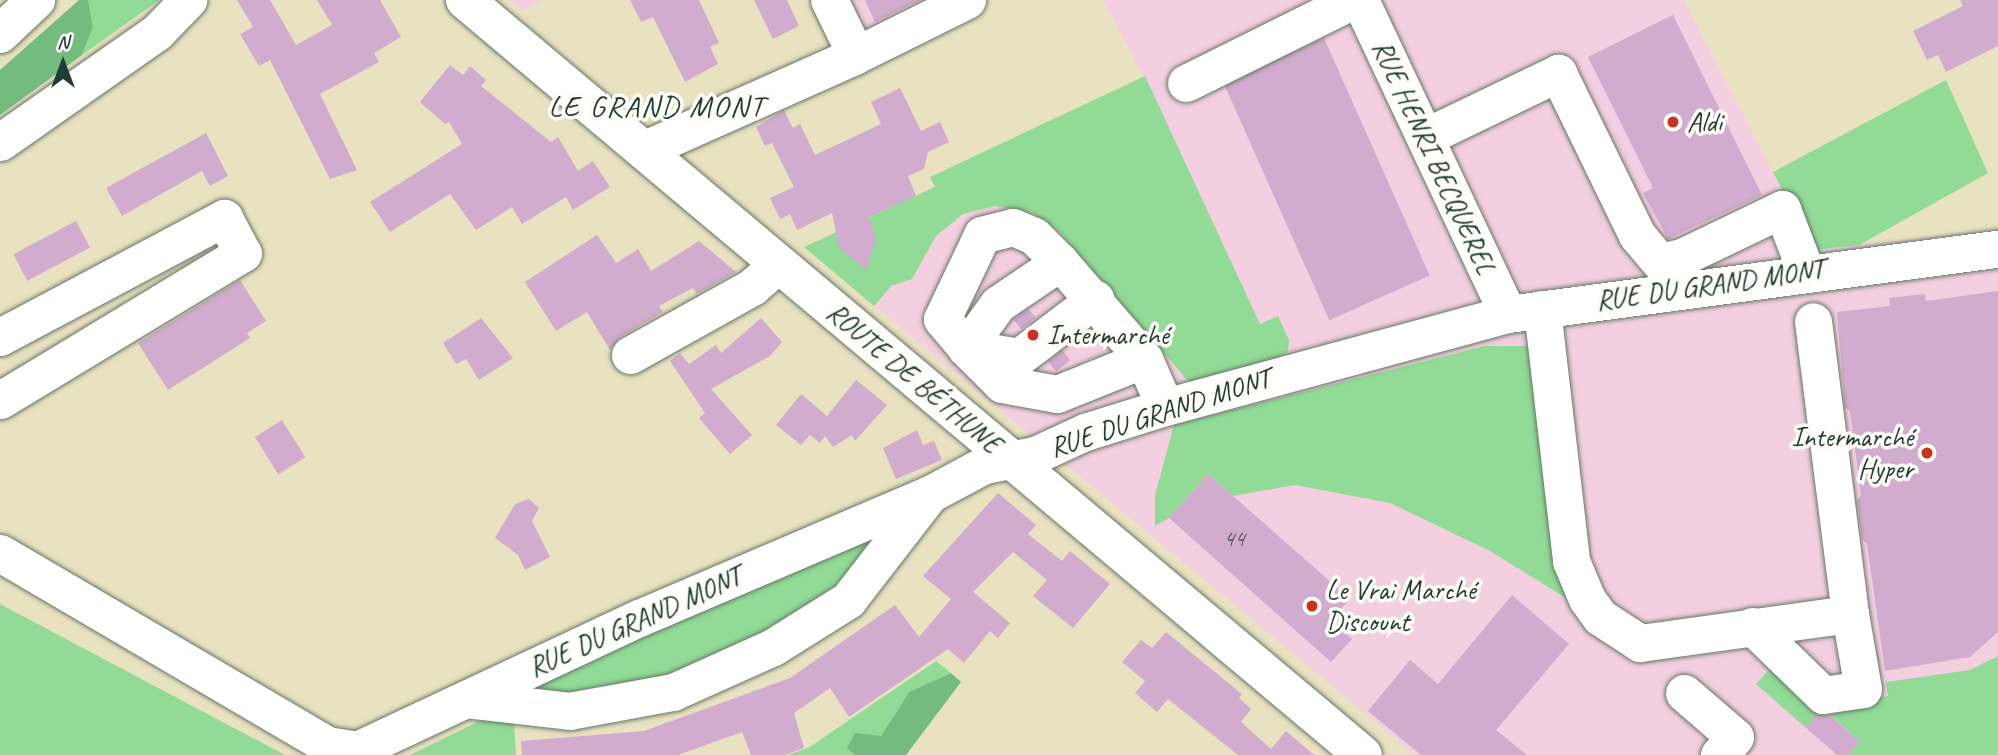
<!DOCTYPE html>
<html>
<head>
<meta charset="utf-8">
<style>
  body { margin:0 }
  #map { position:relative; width:1998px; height:755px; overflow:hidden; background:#e9e2c1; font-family:Caveat,sans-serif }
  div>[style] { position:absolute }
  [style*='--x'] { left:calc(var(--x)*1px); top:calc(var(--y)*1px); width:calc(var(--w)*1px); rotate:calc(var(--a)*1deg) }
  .built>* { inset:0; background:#f3cfe0 }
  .green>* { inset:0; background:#91db96 }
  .forest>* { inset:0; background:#74bb7f }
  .building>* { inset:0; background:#d1acce; transform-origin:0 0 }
  .roads { filter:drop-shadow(0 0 2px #667765) drop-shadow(0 0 2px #667765) }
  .minor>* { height:37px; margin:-18.5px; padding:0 18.5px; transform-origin:18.5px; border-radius:18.5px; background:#fff }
  .major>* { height:38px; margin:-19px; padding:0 19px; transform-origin:19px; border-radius:19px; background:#fff }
  .highway>* { height:38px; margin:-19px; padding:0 19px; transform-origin:19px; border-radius:19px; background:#fff }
  .dots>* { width:19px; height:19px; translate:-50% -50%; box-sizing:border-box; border:4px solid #fdfcf7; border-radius:50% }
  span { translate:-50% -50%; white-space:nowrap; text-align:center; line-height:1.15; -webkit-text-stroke:7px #fdfcf7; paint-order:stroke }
  .number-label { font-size:24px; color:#4c595a }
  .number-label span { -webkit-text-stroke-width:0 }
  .poi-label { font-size:28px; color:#1f3d34 }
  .left { translate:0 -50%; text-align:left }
  .right { translate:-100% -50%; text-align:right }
  .street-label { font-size:28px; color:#1f3d34 }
  .neighbourhood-label { font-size:30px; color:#1f3d34; letter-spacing:2px }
  .north { position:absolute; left:28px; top:28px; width:70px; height:70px; -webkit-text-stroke:5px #fdfcf7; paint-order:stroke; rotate:0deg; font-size:19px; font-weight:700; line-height:28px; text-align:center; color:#1f3d34 }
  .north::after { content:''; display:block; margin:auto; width:24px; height:32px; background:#1f3d34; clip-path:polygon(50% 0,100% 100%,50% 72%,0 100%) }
</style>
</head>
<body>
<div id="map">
  <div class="built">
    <i style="clip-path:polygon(509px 0,543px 0,522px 11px)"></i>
    <i style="clip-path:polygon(812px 0,949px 0,838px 51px)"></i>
    <i style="clip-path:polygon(1103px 0,1684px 0,1813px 250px,1998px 230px,1998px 656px,1970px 670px,1893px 755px,1415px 755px,804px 247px,935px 187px,930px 177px,1144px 77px)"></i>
  </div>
  <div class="green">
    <i style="clip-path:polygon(88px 0,159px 0,82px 55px,93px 27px)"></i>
    <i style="clip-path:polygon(1145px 76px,1260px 324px,1278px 316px,1289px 340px,1288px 352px,1277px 358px,1189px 382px,1058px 230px,1031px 212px,995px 206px,963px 214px,936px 236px,912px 279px,891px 286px,874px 306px,804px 247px,935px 187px,930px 177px)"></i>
    <i style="clip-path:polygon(1946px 80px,1988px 173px,1859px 245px,1813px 250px,1773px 172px)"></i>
    <i style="clip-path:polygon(1484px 346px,1530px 346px,1566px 598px,1490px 551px,1390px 503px,1295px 485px,1233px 496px,1208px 474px,1169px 518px,1155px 526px,1155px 495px,1174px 425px)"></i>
    <i style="clip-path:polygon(890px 530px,830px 596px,769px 637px,671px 679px,588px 695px,533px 696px,513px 683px)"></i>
    <i style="clip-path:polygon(0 604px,285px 755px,0 755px)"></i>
    <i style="clip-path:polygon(1998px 656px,1998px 755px,1848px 755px,1860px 742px,1823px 708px,1805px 727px,1756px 684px,1773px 666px,1817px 704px,1888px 696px,1886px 682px,1970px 670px)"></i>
    <i style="clip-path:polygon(936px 661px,951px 673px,909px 692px,881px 736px,848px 748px,855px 755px,787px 755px,808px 748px)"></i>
    <i style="clip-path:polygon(479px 721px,514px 721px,516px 755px,410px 755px)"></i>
  </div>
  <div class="forest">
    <i style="clip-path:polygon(79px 0,88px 0,93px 27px,82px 55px,0 115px,0 70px)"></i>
    <i style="clip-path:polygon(951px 673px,961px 682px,906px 755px,855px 755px,847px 748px,855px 733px,881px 736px,909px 692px)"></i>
  </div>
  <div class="building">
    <i style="clip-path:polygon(237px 0,270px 0,296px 45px,332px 25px,317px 0,380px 0,401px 37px,374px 53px,379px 62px,320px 94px,357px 170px,330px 179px,270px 60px,259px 66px,240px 34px,253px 27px)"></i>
    <i style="clip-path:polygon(630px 0,699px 0,719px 43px,710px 47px,718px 64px,685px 82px,653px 17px,641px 22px)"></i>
    <i style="clip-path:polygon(754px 0,787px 0,799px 26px,773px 39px)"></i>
    <i style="clip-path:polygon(865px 0,920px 0,875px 22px)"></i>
    <i style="clip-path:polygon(1960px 0,1998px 0,1998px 46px,1946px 72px,1938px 55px,1927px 60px,1913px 31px,1963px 6px)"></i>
    <i style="clip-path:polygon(1673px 15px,1762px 195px,1668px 239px,1643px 193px,1653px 188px,1588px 57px)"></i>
    <i style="left:1324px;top:38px;width:260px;height:110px;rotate:66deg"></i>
    <i style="clip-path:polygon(450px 65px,463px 75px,470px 66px,486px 80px,481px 86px,551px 142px,558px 137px,578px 171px,593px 161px,610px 187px,573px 210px,566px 197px,522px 224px,512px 207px,476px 230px,450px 194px,390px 232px,370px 202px,462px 144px,449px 122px,445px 124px,420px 102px)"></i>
    <i style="clip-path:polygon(900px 88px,921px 131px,940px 122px,949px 142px,928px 152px,924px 169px,908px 176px,916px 196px,869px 217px,876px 239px,866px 270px,839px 248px,832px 213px,797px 230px,790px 214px,780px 219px,770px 198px,794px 187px,772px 143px,765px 146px,756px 127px,784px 110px,793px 128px,800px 124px,815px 155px,881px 124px,871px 102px)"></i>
    <i style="clip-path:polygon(206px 133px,228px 176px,210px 186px,202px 171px,122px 216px,106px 188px)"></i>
    <i style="left:76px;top:221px;width:30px;height:71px;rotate:62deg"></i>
    <i style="clip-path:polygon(597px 235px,616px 263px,638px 249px,651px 271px,699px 241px,736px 272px,697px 294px,693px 288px,659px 306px,663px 312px,620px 337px,610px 350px,587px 312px,556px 331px,525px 282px)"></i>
    <i style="clip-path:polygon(240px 280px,266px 321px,247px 333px,250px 338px,168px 390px,138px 343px)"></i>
    <i style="clip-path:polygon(1998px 291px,1998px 632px,1970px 657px,1885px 671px,1867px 544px,1862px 539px,1857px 501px,1861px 495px,1850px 411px,1845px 408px,1837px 312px,1890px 306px,1889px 298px,1925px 294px,1926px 301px)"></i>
    <i style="clip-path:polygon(1028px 309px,1036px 318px,1021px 329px,1013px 319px)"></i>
    <i style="clip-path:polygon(481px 318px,513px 358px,479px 380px,466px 359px,456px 364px,443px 343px)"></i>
    <i style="clip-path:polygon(761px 318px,782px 342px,770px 356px,711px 389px,752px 435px,730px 454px,699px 418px,705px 413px,670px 361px,680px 353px,689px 364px,716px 345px,721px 353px)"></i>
    <i style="left:1062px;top:350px;width:13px;height:18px;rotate:51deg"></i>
    <i style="clip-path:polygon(856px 380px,887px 405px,855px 441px,852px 435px,833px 447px,825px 436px,820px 443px,810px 435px,801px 445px,776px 425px,801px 394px,827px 416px)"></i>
    <i style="left:282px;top:420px;width:44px;height:32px;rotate:58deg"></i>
    <i style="clip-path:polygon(917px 430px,923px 445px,934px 441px,942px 460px,896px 479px,883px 448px)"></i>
    <i style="clip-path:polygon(1208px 474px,1350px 599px,1331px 620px,1352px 639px,1331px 662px,1169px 518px)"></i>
    <i style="clip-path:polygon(998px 493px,1036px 525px,1028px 534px,1062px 561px,1070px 551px,1110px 584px,1073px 628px,1033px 596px,1047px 580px,1013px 552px,973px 592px,1010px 623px,998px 638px,990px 631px,964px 663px,948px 649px,849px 717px,830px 688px,794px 713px,804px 748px,785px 755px,751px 755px,742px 732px,678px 755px,522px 755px,521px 741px,644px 731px,790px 678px,895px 605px,919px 637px,951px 599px,923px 576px)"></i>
    <i style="clip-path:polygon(529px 499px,539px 508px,532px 521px,550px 557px,525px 570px,518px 555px,495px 538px,515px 504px)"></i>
    <i style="clip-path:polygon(1512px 595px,1569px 644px,1496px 730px,1527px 755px,1421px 755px,1368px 711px,1410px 660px,1438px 684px)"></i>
    <i style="clip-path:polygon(1166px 632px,1242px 694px,1239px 698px,1251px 709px,1241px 722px,1271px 749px,1286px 731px,1314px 755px,1238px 755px,1168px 699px,1157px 712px,1135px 693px,1145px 681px,1122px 662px,1141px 640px,1152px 648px)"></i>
    <i style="clip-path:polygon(1816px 715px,1830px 715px,1860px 742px,1848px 755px,1837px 755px,1805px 727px)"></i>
  </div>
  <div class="roads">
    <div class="minor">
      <i style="--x:1360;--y:0;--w:347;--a:64.8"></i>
      <i style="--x:856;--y:55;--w:124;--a:-26.4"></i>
      <i style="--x:1186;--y:83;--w:186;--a:-26.4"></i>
      <i style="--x:1425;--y:137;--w:148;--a:-25.7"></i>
      <i style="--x:1558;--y:73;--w:180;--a:64"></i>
      <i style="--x:1637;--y:235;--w:35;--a:50"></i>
      <i style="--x:1660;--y:262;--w:23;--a:-13"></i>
      <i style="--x:1682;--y:257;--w:111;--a:-25.6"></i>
      <i style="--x:1782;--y:209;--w:67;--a:69.1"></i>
      <i style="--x:0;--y:142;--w:192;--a:-35"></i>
      <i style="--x:157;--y:32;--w:45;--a:-45.9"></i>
      <i style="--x:643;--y:150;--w:233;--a:-24"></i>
      <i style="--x:856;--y:55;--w:61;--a:-116.1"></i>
      <i style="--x:1060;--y:262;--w:37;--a:-135"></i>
      <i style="--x:1034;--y:236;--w:23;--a:-157"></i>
      <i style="--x:1013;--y:227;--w:32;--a:166"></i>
      <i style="--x:982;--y:235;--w:93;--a:115.5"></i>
      <i style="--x:942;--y:319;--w:38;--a:50"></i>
      <i style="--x:966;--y:348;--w:54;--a:9.6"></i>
      <i style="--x:1019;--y:357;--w:96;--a:-37.3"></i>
      <i style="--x:1542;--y:309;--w:254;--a:83.4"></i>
      <i style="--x:1571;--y:561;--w:41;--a:67.2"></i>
      <i style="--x:1587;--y:599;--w:22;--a:54"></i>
      <i style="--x:1600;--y:617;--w:48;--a:33"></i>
      <i style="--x:1640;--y:643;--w:212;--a:-7.9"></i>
      <i style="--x:1850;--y:614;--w:295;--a:-97.2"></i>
      <i style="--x:0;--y:337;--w:254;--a:-28"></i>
      <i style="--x:224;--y:218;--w:40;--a:62"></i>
      <i style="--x:243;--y:253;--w:284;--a:148.8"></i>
      <i style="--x:630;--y:355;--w:140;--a:-29.1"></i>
      <i style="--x:752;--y:287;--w:35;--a:-41"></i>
      <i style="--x:1144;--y:359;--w:94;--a:158.1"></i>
      <i style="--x:1057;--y:394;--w:56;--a:-169.7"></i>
      <i style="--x:1002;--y:384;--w:51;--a:-135"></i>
      <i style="--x:966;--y:348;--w:54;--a:-54"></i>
      <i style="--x:998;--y:304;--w:75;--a:-34.1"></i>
      <i style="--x:1060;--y:262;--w:128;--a:49.1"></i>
      <i style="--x:1144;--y:359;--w:52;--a:66.4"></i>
      <i style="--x:0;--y:553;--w:379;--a:30.4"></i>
      <i style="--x:327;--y:745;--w:30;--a:9"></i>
      <i style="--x:357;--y:750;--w:311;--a:-25.1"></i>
      <i style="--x:639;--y:618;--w:316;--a:-23.1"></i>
      <i style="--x:930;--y:494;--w:61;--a:-28.2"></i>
      <i style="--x:984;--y:465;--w:52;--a:-11.1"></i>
      <i style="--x:1035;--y:455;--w:55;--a:-24.7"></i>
      <i style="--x:1085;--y:432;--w:84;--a:-17.4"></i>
      <i style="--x:1165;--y:407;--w:355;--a:-15.2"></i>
      <i style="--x:1508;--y:314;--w:494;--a:-7.6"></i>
      <i style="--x:1752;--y:626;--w:99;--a:44.2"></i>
      <i style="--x:1823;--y:695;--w:40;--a:-8.5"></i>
      <i style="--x:1863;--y:689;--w:76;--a:-99.8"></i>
      <i style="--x:1684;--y:693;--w:67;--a:40.8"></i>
      <i style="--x:1735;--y:737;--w:24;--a:132"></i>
      <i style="--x:466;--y:699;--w:104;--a:6.6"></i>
      <i style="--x:569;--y:711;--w:106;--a:-10.4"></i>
      <i style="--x:673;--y:692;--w:110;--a:-24.2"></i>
      <i style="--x:773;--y:647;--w:89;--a:-32.1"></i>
      <i style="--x:848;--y:600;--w:134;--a:-52.3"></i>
    </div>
    <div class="major">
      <i style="--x:465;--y:0;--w:1173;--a:40.06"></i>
    </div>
    <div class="highway">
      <i style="--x:0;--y:34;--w:50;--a:-43.4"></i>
    </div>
  </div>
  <div class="dots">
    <i style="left:1673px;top:122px;background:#c8321e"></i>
    <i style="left:1033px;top:335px;background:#c8321e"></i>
    <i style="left:1927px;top:453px;background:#c8321e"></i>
    <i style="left:1312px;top:606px;background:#c8321e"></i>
  </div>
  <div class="number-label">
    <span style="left:1234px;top:539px">44</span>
  </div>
  <div class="poi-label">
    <span class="left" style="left:1687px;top:122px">Aldi</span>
    <span class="left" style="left:1047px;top:335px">Intermarché</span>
    <span class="right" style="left:1913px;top:453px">Intermarché<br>Hyper</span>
    <span class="left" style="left:1326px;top:606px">Le Vrai Marché<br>Discount</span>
  </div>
  <div class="street-label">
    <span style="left:1434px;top:157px;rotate:65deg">RUE HENRI BECQUEREL</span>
    <span style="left:1710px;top:285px;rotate:-8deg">RUE DU GRAND MONT</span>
    <span style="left:914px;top:378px;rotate:40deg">ROUTE DE BÉTHUNE</span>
    <span style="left:1160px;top:413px;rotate:-18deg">RUE DU GRAND MONT</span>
    <span style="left:635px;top:622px;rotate:-24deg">RUE DU GRAND MONT</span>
  </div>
  <div class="neighbourhood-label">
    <span style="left:657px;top:106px">LE GRAND MONT</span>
  </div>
  <div class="north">N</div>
</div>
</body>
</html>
